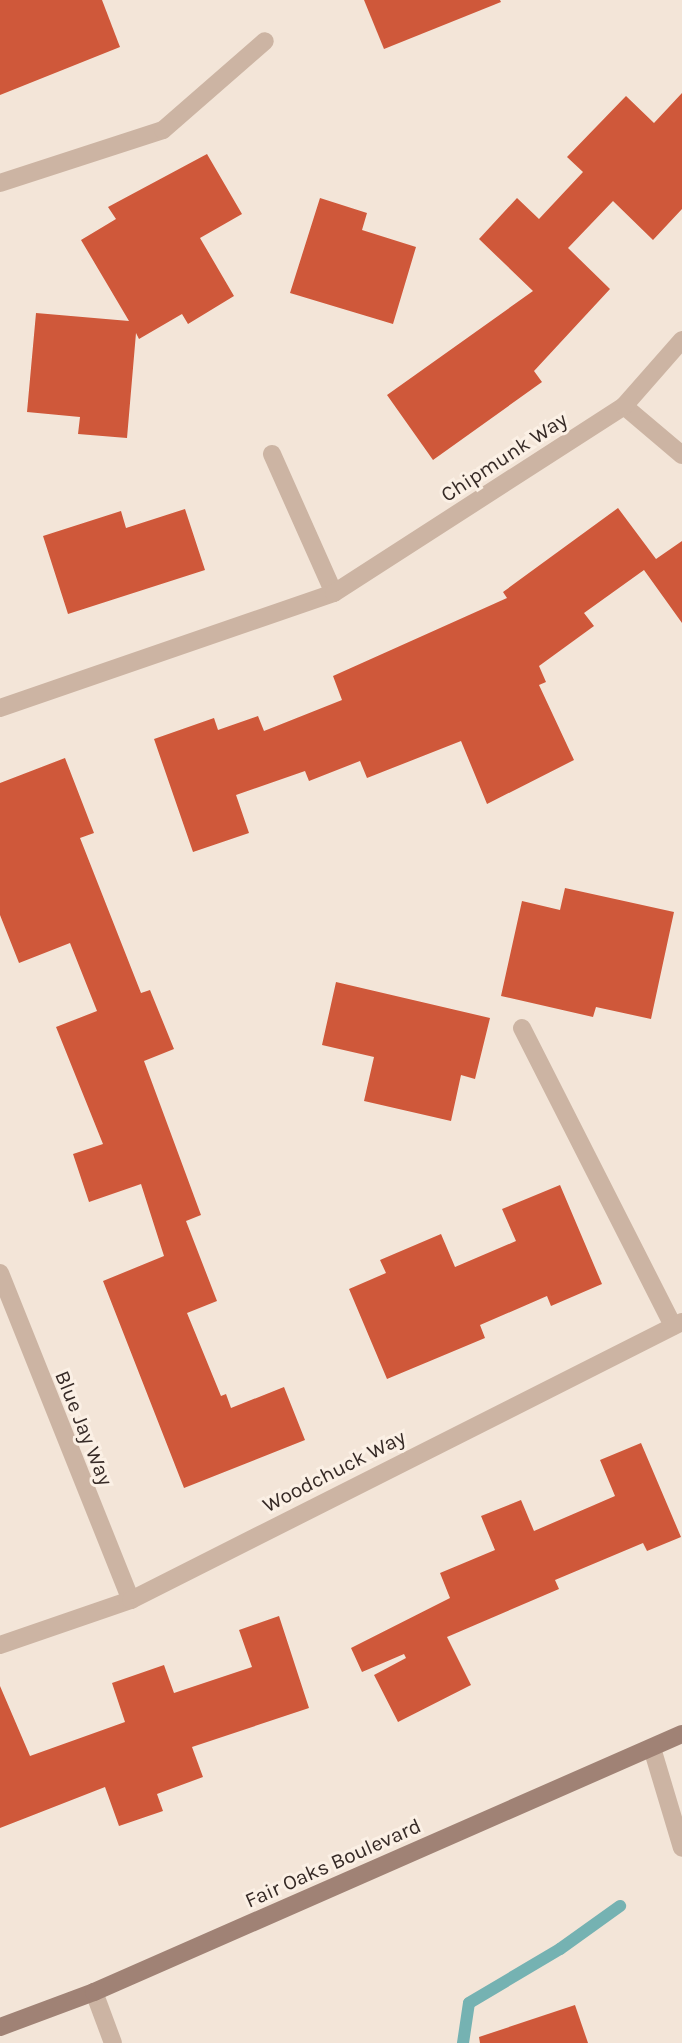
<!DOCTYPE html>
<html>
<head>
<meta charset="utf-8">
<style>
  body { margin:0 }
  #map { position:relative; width:682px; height:2043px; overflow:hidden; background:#f3e5d8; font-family:Karla,sans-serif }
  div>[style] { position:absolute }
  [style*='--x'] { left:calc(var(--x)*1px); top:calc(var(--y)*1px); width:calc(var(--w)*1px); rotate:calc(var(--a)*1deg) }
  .stream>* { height:12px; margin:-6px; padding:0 6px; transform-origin:6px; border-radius:6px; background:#75b2b2 }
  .building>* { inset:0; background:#cf583a }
  .minor>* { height:18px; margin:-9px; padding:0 9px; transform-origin:9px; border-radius:9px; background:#ccb4a3 }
  .tertiary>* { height:18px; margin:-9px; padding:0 9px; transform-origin:9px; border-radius:9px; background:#ccb4a3 }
  .secondary>* { height:18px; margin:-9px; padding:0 9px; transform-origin:9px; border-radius:9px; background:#a08275 }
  span { translate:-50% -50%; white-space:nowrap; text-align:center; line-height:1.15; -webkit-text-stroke:6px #fbf0e5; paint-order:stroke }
  .street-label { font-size:21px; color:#362a26 }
</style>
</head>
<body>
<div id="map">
  <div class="stream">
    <i style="--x:463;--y:2043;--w:40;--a:-81.5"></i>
    <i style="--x:469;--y:2003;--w:106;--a:-30.7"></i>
    <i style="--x:560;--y:1949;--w:74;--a:-35.6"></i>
  </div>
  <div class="building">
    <i style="clip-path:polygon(0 0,102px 0,120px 47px,0 95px)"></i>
    <i style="clip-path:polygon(364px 0,500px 0,501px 2px,384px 49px)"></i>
    <i style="clip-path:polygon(682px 93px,682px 209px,653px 240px,613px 201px,568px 248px,610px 289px,534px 371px,542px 382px,433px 460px,387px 395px,533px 291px,479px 239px,517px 198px,539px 219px,583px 172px,567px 157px,626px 96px,654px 123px)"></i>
    <i style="clip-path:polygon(207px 154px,242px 214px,200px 238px,234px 296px,188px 324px,182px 314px,139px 339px,136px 333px,127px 438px,78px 434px,80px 417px,27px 412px,36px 313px,129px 321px,81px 240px,116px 219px,108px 207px)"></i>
    <i style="clip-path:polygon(320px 198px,367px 213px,362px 230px,416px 247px,393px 324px,290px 293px)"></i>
    <i style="clip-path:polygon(618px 508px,656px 559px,682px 541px,682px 623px,644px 570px,584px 613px,594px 626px,539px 666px,546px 682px,539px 685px,574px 760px,487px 804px,461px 741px,367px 778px,360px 761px,309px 781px,305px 771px,236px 795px,249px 833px,193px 852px,154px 739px,214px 718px,218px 730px,258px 716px,264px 731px,342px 700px,333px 676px,507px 598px,503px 592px)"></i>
    <i style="clip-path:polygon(185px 509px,205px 570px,68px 614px,43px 536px,121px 511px,126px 528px)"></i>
    <i style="clip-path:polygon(65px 758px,94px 833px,80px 838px,141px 993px,150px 990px,174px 1049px,144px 1061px,201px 1215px,186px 1221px,217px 1301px,187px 1313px,221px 1396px,226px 1394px,231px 1408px,284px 1387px,305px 1440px,184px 1488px,103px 1281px,164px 1256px,141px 1184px,89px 1202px,73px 1154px,103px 1144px,56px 1027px,97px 1011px,70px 943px,19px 963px,0 915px,0 783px)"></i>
    <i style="clip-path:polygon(565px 888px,674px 912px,651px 1019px,596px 1007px,593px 1017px,501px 996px,522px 901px,560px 910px)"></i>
    <i style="clip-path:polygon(336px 982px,490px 1018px,475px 1079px,461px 1075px,451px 1121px,364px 1101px,374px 1057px,322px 1045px)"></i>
    <i style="clip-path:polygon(560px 1185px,602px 1284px,551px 1306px,547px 1296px,480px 1325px,485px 1338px,387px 1379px,349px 1289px,386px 1273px,380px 1260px,441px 1234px,455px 1267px,516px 1241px,502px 1209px)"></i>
    <i style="clip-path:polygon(641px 1443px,681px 1537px,647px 1551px,643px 1543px,555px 1580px,559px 1589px,447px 1637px,471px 1685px,398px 1722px,374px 1675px,406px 1658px,404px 1654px,362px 1672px,351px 1648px,450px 1598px,440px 1573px,495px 1550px,481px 1516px,521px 1500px,534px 1531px,615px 1496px,600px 1460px)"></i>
    <i style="clip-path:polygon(279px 1616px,309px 1708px,192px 1747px,203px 1777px,157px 1794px,163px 1811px,119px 1826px,105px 1787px,0 1828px,0 1686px,30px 1756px,125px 1722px,112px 1683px,164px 1665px,174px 1693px,252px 1667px,239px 1630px)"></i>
    <i style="clip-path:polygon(575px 2005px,588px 2043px,480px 2043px,479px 2037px)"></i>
  </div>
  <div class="minor">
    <i style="--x:0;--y:183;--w:171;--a:-18"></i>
    <i style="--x:163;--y:130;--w:135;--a:-41.1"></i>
    <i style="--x:624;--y:406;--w:76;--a:40.2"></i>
    <i style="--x:272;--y:454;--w:152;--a:66"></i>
    <i style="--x:0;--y:708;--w:353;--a:-19"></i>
    <i style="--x:334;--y:593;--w:345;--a:-32.8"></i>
    <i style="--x:624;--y:406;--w:88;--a:-48.7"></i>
    <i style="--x:522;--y:1028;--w:334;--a:63.1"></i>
    <i style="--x:0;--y:1273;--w:352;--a:68.2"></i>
    <i style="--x:0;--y:1645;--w:139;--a:-19"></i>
    <i style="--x:131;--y:1600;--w:617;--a:-26.77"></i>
    <i style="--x:94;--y:1992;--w:54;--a:69.6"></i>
  </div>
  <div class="tertiary">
    <i style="--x:652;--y:1748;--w:104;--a:73.3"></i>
  </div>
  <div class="secondary">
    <i style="--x:0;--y:2027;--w:100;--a:-20.4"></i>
    <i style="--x:94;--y:1992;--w:642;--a:-23.69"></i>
  </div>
  <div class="street-label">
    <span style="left:504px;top:457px;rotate:-33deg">Chipmunk Way</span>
    <span style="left:84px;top:1428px;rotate:68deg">Blue Jay Way</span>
    <span style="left:334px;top:1471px;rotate:-27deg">Woodchuck Way</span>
    <span style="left:333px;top:1863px;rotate:-24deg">Fair Oaks Boulevard</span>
  </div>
</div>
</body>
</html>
